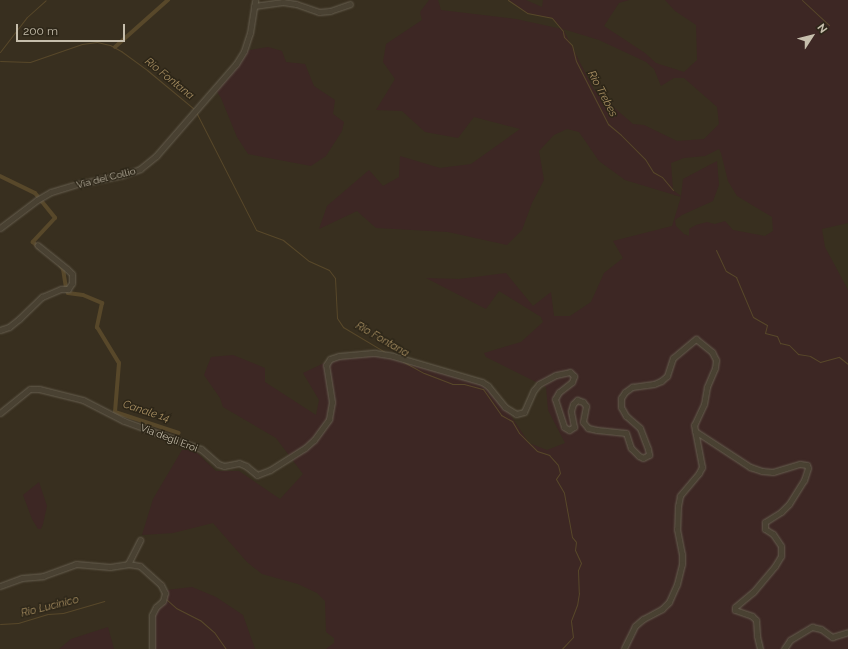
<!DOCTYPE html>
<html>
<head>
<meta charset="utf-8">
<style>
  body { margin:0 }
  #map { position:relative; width:848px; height:649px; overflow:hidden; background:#382f1f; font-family:Raleway,sans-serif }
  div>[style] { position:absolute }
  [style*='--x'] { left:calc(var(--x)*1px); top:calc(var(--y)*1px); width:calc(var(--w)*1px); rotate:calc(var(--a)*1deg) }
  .green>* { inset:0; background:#3d2724 }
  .stream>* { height:1px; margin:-0.5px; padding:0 0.5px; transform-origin:0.5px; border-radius:0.5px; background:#58482a }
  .canal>* { height:4px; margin:-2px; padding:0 2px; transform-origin:2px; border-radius:2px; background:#58482a }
  .roads { filter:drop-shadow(0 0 1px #675f50) drop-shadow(0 0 1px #675f50) }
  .minor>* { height:5px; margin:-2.5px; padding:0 2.5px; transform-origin:2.5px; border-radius:2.5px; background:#494132 }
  span { translate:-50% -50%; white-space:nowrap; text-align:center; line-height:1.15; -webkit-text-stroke:3px #2d2618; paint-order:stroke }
  .street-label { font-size:10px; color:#c6beac }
  .water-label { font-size:11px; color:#a88f62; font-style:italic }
  .north { position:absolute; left:792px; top:16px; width:40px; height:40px; -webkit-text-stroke:3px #2d2618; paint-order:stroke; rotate:54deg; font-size:11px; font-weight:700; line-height:16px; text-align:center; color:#c6beac }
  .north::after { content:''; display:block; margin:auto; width:14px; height:18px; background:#c6beac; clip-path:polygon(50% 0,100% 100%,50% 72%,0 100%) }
  .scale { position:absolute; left:16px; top:24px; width:109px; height:18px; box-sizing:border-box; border:2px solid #c6beac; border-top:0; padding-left:5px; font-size:12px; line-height:14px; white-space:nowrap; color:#c6beac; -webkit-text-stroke:3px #2d2618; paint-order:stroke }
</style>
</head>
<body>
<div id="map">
  <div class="green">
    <i style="clip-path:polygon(evenodd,429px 0,438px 0,441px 10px,516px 19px,562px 29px,552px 18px,527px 13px,508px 0,526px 0,542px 7px,543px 0,629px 0,619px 3px,604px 26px,645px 53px,656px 63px,684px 72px,697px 60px,696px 25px,675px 11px,665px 0,848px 0,848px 223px,822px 229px,825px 247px,848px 290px,848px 649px,326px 649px,334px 643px,334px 638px,326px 632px,325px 601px,317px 593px,298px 584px,262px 574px,247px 562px,213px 523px,173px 533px,142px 535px,153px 499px,182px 450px,194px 450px,216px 471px,239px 471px,280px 499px,303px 474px,276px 438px,223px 407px,220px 398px,204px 375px,211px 357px,233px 355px,265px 368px,265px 382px,316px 415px,319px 400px,303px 373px,339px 356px,375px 353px,482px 382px,505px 407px,529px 443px,547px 450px,565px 443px,548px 410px,546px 387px,486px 357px,484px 353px,521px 342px,543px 322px,541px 317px,499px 291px,486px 309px,426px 278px,459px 279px,506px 273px,533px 306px,551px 292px,554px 316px,570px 316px,591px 302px,604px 273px,623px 258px,613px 241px,672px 226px,681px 197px,625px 180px,599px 161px,579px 132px,567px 129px,554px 135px,539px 151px,544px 180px,532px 203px,522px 230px,507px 245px,448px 232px,376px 228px,357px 211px,319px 229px,327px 206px,369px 170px,383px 186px,399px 177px,400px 156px,440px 168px,471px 164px,520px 129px,474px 117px,458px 138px,425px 132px,402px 111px,376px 110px,395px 79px,383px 62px,386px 44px,422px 20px,420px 12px,429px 0,563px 29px,599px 40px,646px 62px,654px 69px,661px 86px,674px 78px,684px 78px,717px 107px,719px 124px,704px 139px,677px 141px,644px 125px,633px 124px,594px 90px,563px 29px,429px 0,719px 149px,721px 153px,728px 181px,737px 196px,772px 217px,773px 231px,765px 236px,733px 230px,725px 221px,715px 224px,707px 222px,696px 225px,689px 229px,689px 236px,684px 234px,676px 226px,675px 220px,682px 215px,713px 201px,719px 185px,717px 161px,683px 179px,681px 196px,673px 190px,671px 163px,684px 158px,705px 156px,719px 149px)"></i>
    <i style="clip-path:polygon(268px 47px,282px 51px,286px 62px,305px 64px,314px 86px,335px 100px,333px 114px,344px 122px,342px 131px,326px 156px,311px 166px,248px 154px,237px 137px,221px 98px,216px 90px,244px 51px)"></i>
    <i style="clip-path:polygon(39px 482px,47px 506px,43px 524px,41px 529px,38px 529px,32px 519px,23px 495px)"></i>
    <i style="clip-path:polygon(192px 587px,216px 597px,243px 615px,255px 649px,153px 649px,153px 611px,166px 599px,166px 590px)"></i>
    <i style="clip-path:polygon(108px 627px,114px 649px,59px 649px,71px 639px)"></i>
  </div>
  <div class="stream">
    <i style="--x:508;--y:0;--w:23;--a:34"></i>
    <i style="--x:527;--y:13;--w:25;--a:11"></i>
    <i style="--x:552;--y:18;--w:17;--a:50"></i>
    <i style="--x:802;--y:0;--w:37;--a:43"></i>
    <i style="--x:563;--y:32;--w:5;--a:79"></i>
    <i style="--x:564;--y:37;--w:11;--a:45"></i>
    <i style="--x:572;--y:45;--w:16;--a:76"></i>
    <i style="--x:576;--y:61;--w:71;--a:63.1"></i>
    <i style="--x:608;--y:124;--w:17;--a:40"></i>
    <i style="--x:621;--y:135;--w:34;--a:45"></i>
    <i style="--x:645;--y:159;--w:15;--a:58"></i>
    <i style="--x:653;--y:172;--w:10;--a:29"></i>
    <i style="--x:662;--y:177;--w:17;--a:50"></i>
    <i style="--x:0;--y:52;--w:44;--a:-52.4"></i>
    <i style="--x:27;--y:17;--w:25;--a:-42"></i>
    <i style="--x:0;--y:61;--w:30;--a:2"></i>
    <i style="--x:30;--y:62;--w:55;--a:-19.1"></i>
    <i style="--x:82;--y:44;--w:15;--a:-8"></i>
    <i style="--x:97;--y:42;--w:13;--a:13"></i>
    <i style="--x:110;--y:45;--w:13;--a:29"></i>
    <i style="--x:121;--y:51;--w:32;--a:36"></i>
    <i style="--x:147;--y:70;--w:61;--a:39.7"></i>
    <i style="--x:196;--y:112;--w:132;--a:63"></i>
    <i style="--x:256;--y:230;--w:29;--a:20"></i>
    <i style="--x:283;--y:240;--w:33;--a:39"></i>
    <i style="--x:309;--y:261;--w:22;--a:24"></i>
    <i style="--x:329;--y:270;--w:10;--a:53"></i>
    <i style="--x:335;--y:278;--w:40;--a:87.1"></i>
    <i style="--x:337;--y:318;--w:11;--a:56"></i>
    <i style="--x:343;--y:327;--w:49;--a:30.8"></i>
    <i style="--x:716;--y:250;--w:23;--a:65"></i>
    <i style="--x:726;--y:271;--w:12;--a:31"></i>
    <i style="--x:736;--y:277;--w:43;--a:67"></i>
    <i style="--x:753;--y:317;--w:16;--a:30"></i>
    <i style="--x:767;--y:325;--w:8;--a:104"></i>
    <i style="--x:765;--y:333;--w:12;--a:14"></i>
    <i style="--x:777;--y:336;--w:8;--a:67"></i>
    <i style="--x:780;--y:343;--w:9;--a:13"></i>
    <i style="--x:789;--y:345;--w:13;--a:45"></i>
    <i style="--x:798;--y:354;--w:12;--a:9"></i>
    <i style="--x:810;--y:356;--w:12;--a:31"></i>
    <i style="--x:820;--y:362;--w:20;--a:-15"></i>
    <i style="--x:839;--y:357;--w:11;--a:38"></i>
    <i style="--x:402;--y:361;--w:25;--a:29"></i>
    <i style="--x:424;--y:373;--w:30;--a:21"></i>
    <i style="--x:452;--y:384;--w:12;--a:0"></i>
    <i style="--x:464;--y:384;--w:20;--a:15"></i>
    <i style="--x:483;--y:389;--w:32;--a:55"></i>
    <i style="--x:501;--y:415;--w:13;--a:29"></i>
    <i style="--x:512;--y:421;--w:14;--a:60"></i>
    <i style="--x:519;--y:433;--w:25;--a:45"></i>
    <i style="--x:537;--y:451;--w:13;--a:18"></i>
    <i style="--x:549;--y:455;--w:13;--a:48"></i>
    <i style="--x:558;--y:465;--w:8;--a:76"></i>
    <i style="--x:560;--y:473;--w:7;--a:124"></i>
    <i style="--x:556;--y:479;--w:16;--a:60"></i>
    <i style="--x:564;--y:493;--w:45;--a:79.7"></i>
    <i style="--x:572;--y:537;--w:6;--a:51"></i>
    <i style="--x:576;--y:542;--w:8;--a:97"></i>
    <i style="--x:575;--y:550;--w:14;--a:65"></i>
    <i style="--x:581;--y:563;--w:8;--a:113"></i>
    <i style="--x:578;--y:570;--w:23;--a:88"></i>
    <i style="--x:579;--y:593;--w:12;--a:99"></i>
    <i style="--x:577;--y:605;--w:17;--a:111"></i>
    <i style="--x:571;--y:621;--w:16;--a:83"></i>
    <i style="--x:573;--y:637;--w:16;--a:133"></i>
    <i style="--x:166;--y:599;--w:13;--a:42"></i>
    <i style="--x:176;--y:608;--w:27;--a:27"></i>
    <i style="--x:200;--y:620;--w:18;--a:41"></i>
    <i style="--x:214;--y:632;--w:21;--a:55"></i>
    <i style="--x:0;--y:624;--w:18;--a:-3"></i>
    <i style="--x:18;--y:623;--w:31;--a:-17"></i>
    <i style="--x:48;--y:614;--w:15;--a:-4"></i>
    <i style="--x:63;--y:613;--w:43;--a:-16.3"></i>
  </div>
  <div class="canal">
    <i style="--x:115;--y:47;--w:71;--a:-41.6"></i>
    <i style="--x:0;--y:176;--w:39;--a:26"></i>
    <i style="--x:35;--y:193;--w:32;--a:51"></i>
    <i style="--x:55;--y:218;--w:33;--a:133"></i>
    <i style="--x:33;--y:242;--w:8;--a:45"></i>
    <i style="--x:60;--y:265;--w:5;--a:53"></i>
    <i style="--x:63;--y:269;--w:18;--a:81"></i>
    <i style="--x:67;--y:291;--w:2;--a:63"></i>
    <i style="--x:68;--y:293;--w:15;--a:8"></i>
    <i style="--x:83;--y:295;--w:21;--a:23"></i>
    <i style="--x:102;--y:303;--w:25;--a:102"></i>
    <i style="--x:97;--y:327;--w:42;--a:58.6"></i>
    <i style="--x:119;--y:363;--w:49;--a:94.7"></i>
    <i style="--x:115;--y:412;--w:67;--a:18.2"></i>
  </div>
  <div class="roads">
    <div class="minor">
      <i style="--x:254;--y:6;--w:29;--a:-8"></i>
      <i style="--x:283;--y:2;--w:13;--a:9"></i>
      <i style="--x:296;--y:4;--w:24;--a:19"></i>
      <i style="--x:319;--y:12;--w:11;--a:-5"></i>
      <i style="--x:330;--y:11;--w:21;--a:-19"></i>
      <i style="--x:0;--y:228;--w:46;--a:-37.1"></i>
      <i style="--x:37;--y:200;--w:16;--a:-30"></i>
      <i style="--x:51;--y:192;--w:28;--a:-17"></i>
      <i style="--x:78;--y:184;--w:46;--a:-11.3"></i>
      <i style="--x:123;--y:175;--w:18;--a:-19"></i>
      <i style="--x:140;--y:169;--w:21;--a:-39"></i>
      <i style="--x:156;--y:156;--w:122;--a:-49"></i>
      <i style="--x:236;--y:64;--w:15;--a:-58"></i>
      <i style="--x:244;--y:51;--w:19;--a:-72"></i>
      <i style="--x:250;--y:33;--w:33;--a:-81"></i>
      <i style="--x:0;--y:330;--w:9;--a:-18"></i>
      <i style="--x:9;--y:327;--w:13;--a:-39"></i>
      <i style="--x:19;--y:319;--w:32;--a:-44"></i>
      <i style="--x:42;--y:297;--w:21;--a:-23"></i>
      <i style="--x:61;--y:289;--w:7;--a:0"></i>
      <i style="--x:68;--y:289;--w:7;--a:-56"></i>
      <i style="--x:72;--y:283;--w:9;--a:-90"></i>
      <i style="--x:72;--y:274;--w:7;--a:-135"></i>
      <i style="--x:67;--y:269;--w:38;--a:-141"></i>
      <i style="--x:0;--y:413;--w:38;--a:-39"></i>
      <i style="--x:30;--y:389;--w:9;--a:0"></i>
      <i style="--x:39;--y:389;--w:45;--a:14"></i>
      <i style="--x:83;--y:400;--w:46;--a:27.1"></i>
      <i style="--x:124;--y:421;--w:82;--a:20"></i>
      <i style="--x:201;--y:449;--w:23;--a:41"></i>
      <i style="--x:218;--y:464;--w:6;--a:18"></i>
      <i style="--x:224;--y:466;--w:15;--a:-11"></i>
      <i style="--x:239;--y:463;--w:8;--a:23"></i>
      <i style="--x:246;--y:466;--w:14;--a:39"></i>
      <i style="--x:257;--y:475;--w:14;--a:-21"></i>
      <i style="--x:270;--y:470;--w:41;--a:-32.2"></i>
      <i style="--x:305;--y:448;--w:12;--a:-42"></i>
      <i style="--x:314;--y:440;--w:26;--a:-54"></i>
      <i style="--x:329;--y:419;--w:17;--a:-80"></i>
      <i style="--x:332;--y:402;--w:37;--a:-99"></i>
      <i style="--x:326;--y:365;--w:7;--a:-56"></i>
      <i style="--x:330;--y:359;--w:9;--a:-18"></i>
      <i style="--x:339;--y:356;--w:36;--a:-5"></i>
      <i style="--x:375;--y:353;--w:18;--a:9"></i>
      <i style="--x:393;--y:356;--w:93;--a:16.3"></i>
      <i style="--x:482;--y:382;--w:7;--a:34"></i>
      <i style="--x:488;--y:386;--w:27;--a:51"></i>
      <i style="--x:505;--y:407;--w:13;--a:32"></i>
      <i style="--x:516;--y:414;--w:8;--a:-14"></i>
      <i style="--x:524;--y:412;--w:24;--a:-66"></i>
      <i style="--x:534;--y:390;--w:8;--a:-50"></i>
      <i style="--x:539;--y:384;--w:19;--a:-28"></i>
      <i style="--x:556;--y:375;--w:14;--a:-12"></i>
      <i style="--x:570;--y:372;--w:6;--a:45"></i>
      <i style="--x:574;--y:376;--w:6;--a:108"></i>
      <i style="--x:572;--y:382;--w:16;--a:142"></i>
      <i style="--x:559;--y:392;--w:8;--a:120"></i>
      <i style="--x:555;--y:399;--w:29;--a:72"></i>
      <i style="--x:564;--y:427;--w:6;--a:31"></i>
      <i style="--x:569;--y:430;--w:6;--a:-31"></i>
      <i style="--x:574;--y:427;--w:16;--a:-101"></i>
      <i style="--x:571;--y:411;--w:7;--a:-74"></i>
      <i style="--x:573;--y:404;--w:6;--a:-45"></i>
      <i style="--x:577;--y:400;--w:6;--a:18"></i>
      <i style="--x:583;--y:402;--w:5;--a:53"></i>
      <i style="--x:586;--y:406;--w:16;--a:101"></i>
      <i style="--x:583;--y:422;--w:8;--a:50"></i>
      <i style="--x:588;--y:428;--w:9;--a:13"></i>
      <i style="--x:597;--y:430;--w:29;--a:6"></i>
      <i style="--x:626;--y:433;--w:16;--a:72"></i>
      <i style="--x:631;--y:448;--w:11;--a:45"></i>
      <i style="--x:639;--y:456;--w:4;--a:27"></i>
      <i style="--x:643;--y:458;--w:7;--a:-27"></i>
      <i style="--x:649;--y:455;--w:6;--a:-99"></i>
      <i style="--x:648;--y:449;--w:22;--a:-111"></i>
      <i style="--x:640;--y:428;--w:18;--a:-139"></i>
      <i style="--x:626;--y:416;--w:10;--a:-119"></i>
      <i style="--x:621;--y:407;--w:9;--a:-90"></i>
      <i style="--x:621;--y:398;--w:7;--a:-56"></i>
      <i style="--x:625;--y:392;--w:9;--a:-36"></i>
      <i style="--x:632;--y:387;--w:22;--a:-8"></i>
      <i style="--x:654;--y:384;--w:8;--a:-23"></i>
      <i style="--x:661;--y:381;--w:8;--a:-40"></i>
      <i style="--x:667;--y:376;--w:19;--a:-72"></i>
      <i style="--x:673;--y:358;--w:30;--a:-40"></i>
      <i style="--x:696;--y:339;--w:21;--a:39"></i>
      <i style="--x:712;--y:352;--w:9;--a:63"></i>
      <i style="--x:716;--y:360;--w:8;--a:97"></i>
      <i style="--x:715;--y:368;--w:21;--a:113"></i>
      <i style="--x:707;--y:387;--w:17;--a:100"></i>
      <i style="--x:704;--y:404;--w:23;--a:115"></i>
      <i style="--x:694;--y:425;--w:43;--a:79.2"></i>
      <i style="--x:702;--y:467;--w:7;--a:117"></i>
      <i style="--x:699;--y:473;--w:30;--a:130"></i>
      <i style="--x:680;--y:496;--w:10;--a:101"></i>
      <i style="--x:678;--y:506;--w:23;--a:92"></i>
      <i style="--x:677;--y:529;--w:25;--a:79"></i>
      <i style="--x:682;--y:554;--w:10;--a:90"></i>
      <i style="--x:682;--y:564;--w:21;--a:104"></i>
      <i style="--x:677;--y:584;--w:20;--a:114"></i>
      <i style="--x:669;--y:602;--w:10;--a:135"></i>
      <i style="--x:662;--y:609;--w:21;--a:152"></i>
      <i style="--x:643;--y:619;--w:11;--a:139"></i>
      <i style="--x:635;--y:626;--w:25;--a:116"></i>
      <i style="--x:695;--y:431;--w:66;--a:33.2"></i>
      <i style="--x:750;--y:467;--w:13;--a:18"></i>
      <i style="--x:762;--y:471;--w:11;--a:5"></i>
      <i style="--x:773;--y:472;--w:28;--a:-17"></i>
      <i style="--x:800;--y:464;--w:7;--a:8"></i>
      <i style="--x:807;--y:465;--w:3;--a:72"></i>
      <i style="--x:808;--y:468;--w:13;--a:108"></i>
      <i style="--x:804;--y:480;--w:28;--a:122"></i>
      <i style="--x:789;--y:504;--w:11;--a:135"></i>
      <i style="--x:781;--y:512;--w:19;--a:148"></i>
      <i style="--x:765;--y:522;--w:7;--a:90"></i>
      <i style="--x:765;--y:529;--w:9;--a:32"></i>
      <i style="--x:773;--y:534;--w:14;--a:56"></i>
      <i style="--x:781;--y:546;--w:10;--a:90"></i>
      <i style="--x:781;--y:556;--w:12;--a:121"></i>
      <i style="--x:775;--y:566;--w:34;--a:130"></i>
      <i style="--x:753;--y:592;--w:23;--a:140"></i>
      <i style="--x:735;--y:607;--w:3;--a:90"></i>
      <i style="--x:735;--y:610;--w:18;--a:19"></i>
      <i style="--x:752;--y:616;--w:6;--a:45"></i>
      <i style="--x:756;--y:620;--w:16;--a:86"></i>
      <i style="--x:757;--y:636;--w:13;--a:77"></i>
      <i style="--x:128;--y:564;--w:27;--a:-63"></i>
      <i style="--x:0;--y:586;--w:23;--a:-20"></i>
      <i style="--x:22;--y:578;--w:21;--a:-5"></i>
      <i style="--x:43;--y:576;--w:35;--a:-20"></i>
      <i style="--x:76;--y:564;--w:34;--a:5"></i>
      <i style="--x:110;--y:567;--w:18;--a:-9"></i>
      <i style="--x:128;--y:564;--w:12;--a:9"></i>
      <i style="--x:140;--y:566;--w:28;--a:42"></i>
      <i style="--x:161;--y:585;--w:9;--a:63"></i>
      <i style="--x:165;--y:593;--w:8;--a:104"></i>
      <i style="--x:163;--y:601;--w:9;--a:139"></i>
      <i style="--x:156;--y:607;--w:9;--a:117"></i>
      <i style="--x:152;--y:615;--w:34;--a:90"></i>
      <i style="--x:784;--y:649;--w:11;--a:-56"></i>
      <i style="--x:790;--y:640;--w:26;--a:-31"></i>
      <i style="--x:812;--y:627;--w:9;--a:13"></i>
      <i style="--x:821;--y:629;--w:14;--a:36"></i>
      <i style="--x:832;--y:637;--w:17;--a:-17"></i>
    </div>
  </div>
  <div class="street-label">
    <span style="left:106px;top:178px;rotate:-14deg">Via del Collio</span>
    <span style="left:169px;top:438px;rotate:21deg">Via degli Eroi</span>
  </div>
  <div class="water-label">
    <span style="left:169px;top:79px;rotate:39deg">Rio Fontana</span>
    <span style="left:602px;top:94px;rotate:62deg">Rio Trebes</span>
    <span style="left:382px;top:340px;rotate:30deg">Rio Fontana</span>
    <span style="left:146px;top:412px;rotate:18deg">Canale 14</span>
    <span style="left:50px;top:607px;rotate:-14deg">Rio Lucinico</span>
  </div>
  <div class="north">N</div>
  <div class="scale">200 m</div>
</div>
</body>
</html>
